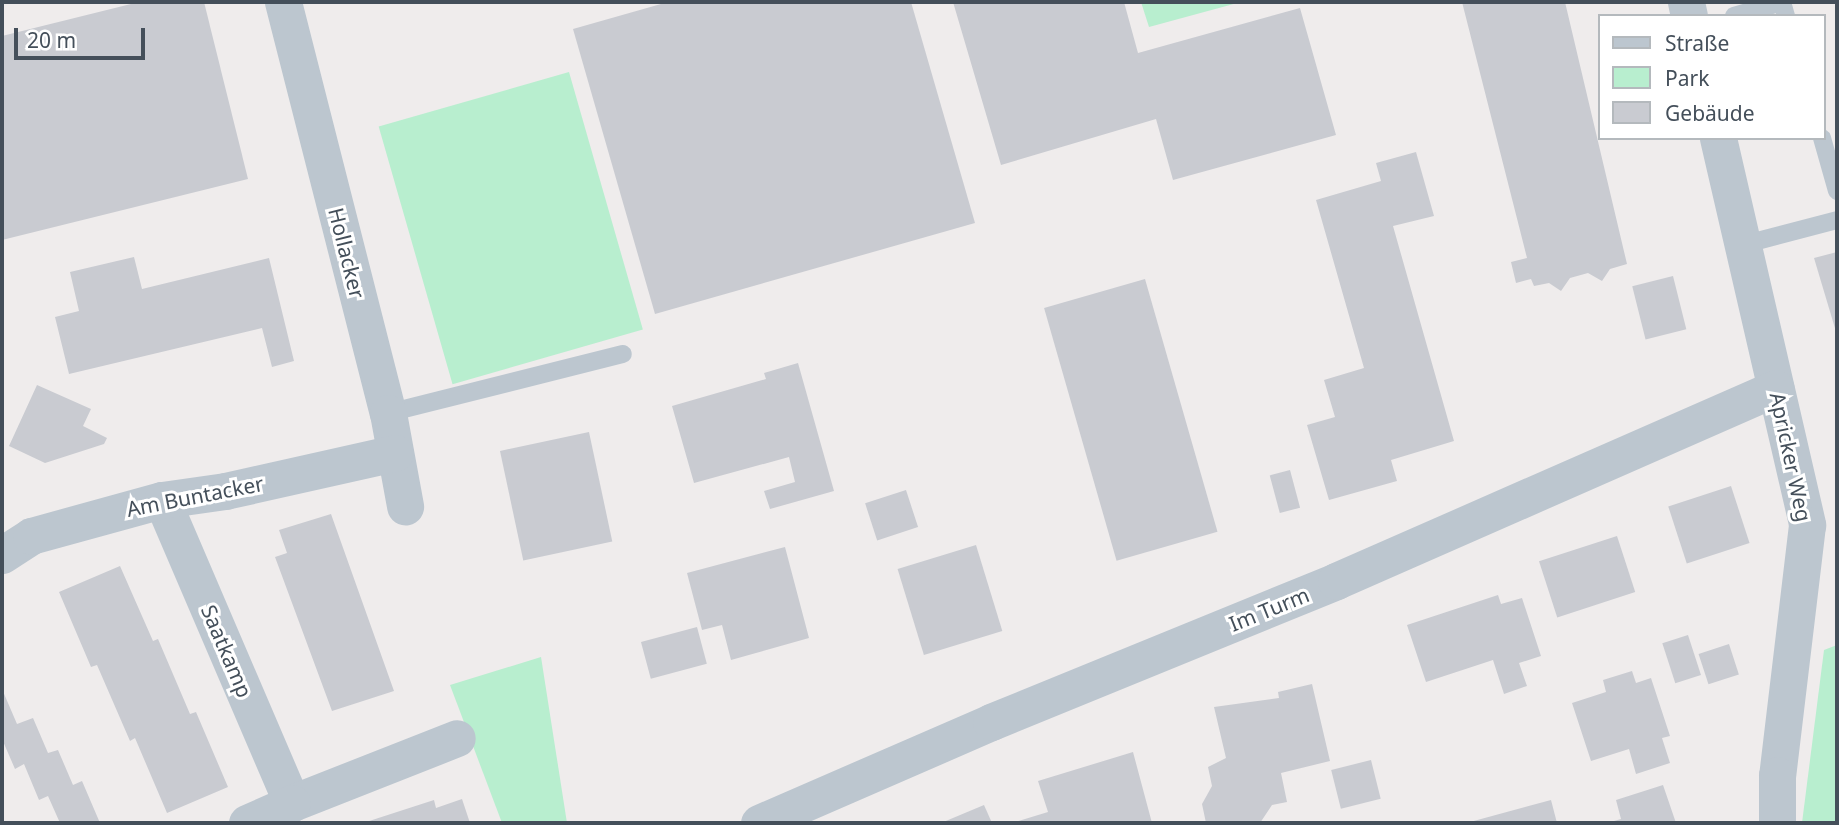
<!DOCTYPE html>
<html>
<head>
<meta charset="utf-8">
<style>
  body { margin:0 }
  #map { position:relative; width:1839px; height:825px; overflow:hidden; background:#efecec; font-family:"Noto Sans",sans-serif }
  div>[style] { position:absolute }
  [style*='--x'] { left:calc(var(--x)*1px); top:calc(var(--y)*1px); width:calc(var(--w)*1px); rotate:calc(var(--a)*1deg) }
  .green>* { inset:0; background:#b8eecf; transform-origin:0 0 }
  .building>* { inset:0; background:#c9cbd1; transform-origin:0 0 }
  .lane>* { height:18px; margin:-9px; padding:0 9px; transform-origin:9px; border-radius:9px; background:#bcc6cf }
  .street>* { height:37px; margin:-18.5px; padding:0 18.5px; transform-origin:18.5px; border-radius:18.5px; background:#bcc6cf }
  span { translate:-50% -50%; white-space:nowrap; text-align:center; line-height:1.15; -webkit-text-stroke:6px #fff; paint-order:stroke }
  .street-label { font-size:21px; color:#444f5a }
  .frame { position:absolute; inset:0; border:4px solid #444f5a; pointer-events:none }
  .legend { position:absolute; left:1598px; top:14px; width:228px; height:126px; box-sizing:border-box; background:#fff; border:2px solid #b4b9bd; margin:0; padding:9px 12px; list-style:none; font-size:21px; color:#444f5a }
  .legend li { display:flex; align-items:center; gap:14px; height:35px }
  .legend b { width:35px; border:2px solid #b4b9bd }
  .scale { position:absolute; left:14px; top:28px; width:131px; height:32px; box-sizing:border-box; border:4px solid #444f5a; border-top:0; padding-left:9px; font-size:21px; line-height:24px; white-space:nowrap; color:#444f5a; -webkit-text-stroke:5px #fff; paint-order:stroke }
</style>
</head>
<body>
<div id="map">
  <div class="green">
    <i style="clip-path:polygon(1141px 2px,1241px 2px,1149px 27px)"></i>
    <i style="left:569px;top:72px;width:268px;height:198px;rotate:74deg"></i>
    <i style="clip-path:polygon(1837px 645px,1837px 823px,1802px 823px,1824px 650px)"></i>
    <i style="clip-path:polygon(541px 657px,567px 823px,502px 823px,450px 685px)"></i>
  </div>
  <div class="building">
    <i style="clip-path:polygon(139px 2px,204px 2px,248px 179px,2px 240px,2px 36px)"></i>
    <i style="clip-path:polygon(668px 2px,911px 2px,975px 223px,655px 314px,573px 29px)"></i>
    <i style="clip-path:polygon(953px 2px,1124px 2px,1138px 53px,1300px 8px,1336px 135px,1173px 180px,1156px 119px,1001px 165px)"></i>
    <i style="clip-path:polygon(1462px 2px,1565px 2px,1627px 264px,1610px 269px,1602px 281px,1588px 273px,1570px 278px,1561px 291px,1549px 283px,1534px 286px,1531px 279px,1516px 283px,1511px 262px,1527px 258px)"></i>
    <i style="clip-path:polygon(1416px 152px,1434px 216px,1393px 226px,1454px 441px,1391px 460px,1397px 481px,1329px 500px,1307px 425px,1335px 417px,1324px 380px,1364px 368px,1316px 200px,1381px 181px,1376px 163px)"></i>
    <i style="clip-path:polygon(1837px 252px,1837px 335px,1814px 258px)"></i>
    <i style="clip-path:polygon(134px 257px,142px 289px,269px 258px,294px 361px,272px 367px,262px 328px,69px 374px,55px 317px,79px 311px,70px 272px)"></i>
    <i style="left:1673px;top:276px;width:55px;height:42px;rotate:76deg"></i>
    <i style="left:1145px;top:279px;width:263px;height:105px;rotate:74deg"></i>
    <i style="clip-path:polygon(798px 363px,834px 491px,770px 509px,764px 491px,795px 482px,789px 457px,694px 483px,672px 406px,766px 379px,764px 373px)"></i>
    <i style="clip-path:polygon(37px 385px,91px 409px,83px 426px,107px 438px,104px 444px,45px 463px,9px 446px)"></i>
    <i style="left:589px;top:432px;width:112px;height:91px;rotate:78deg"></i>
    <i style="left:1290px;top:470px;width:39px;height:21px;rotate:75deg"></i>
    <i style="left:1731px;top:486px;width:60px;height:66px;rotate:72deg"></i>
    <i style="left:906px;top:490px;width:39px;height:43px;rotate:72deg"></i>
    <i style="clip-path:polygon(331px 514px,394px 691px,332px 711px,275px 557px,287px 553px,279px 530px)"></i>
    <i style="left:1617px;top:536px;width:59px;height:82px;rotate:72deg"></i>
    <i style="left:976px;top:545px;width:90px;height:82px;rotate:73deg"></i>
    <i style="clip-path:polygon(785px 547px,809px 638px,731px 660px,722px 625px,702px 630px,687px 573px)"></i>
    <i style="clip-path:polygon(120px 566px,153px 641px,158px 639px,190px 714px,196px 712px,228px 787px,167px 813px,135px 738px,130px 741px,97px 665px,91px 667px,59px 592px)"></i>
    <i style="clip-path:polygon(1498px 595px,1501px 604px,1522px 598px,1541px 656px,1519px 663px,1527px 686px,1504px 694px,1493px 660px,1426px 682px,1407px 625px)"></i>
    <i style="left:697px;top:627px;width:38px;height:58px;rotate:75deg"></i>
    <i style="left:1688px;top:635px;width:42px;height:27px;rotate:72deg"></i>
    <i style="left:1729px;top:644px;width:32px;height:32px;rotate:72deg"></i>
    <i style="clip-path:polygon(1632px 671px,1636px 683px,1651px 678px,1670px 736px,1662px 738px,1670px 763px,1636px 774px,1629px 749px,1591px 761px,1572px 703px,1606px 692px,1603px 680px)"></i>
    <i style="clip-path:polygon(1312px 684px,1330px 761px,1281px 773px,1287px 802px,1272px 805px,1260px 823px,1206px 823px,1202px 804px,1212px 786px,1208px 767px,1226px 758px,1214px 707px,1279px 698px,1278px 692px)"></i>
    <i style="clip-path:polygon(2px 689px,17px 724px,33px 718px,48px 753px,58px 750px,73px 785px,82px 781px,100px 823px,60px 823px,48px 796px,39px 800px,24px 764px,15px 769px,2px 739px)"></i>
    <i style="clip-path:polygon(1133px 752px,1152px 823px,1012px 823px,1048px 812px,1038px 781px)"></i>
    <i style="left:1371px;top:760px;width:40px;height:41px;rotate:76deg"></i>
    <i style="clip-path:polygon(1663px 785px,1676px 823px,1607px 823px,1621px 819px,1616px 800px)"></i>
    <i style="clip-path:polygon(462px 799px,470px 823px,363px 823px,434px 800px,436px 808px)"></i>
    <i style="clip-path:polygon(1551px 800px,1557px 823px,1470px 823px,1470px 822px)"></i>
    <i style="clip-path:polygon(984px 805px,992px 823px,941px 823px)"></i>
  </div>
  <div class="lane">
    <i style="--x:1734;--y:16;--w:50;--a:-16.3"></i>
    <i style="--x:1782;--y:2;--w:15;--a:74"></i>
    <i style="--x:1822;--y:138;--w:55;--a:74.2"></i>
    <i style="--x:1742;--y:245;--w:98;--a:-14.7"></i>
    <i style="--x:388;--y:413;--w:242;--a:-14.1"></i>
  </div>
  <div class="street">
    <i style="--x:283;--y:2;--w:424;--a:75.7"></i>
    <i style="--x:388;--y:413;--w:95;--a:79.6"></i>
    <i style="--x:1686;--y:2;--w:14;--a:78"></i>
    <i style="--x:1718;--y:138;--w:397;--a:77"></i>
    <i style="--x:1807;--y:525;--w:252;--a:96.8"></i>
    <i style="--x:1777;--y:775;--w:48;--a:90"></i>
    <i style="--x:162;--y:500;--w:330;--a:66.8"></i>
    <i style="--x:292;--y:803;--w:177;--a:-21.5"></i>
    <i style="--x:2;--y:555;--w:35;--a:-33"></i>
    <i style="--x:31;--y:536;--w:136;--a:-15.4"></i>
    <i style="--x:162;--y:500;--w:64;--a:-8.1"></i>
    <i style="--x:225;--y:491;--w:174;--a:-12.6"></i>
    <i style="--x:247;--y:823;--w:49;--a:-24"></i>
    <i style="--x:759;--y:823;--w:253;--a:-23.5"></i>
    <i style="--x:991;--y:722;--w:373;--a:-22.2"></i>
    <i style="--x:1336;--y:581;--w:480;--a:-23.7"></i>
  </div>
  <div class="street-label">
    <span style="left:347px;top:253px;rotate:76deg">Hollacker</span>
    <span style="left:1791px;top:457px;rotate:78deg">Apricker Weg</span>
    <span style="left:195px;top:496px;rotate:-11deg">Am Buntacker</span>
    <span style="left:1269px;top:609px;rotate:-22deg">Im Turm</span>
    <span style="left:227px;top:651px;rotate:67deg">Saatkamp</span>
  </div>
  <div class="frame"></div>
  <ul class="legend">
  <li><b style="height:9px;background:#bcc6cf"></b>Straße</li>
  <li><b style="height:19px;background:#b8eecf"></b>Park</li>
  <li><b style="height:19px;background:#c9cbd1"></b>Gebäude</li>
  </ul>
  <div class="scale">20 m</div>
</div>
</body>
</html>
